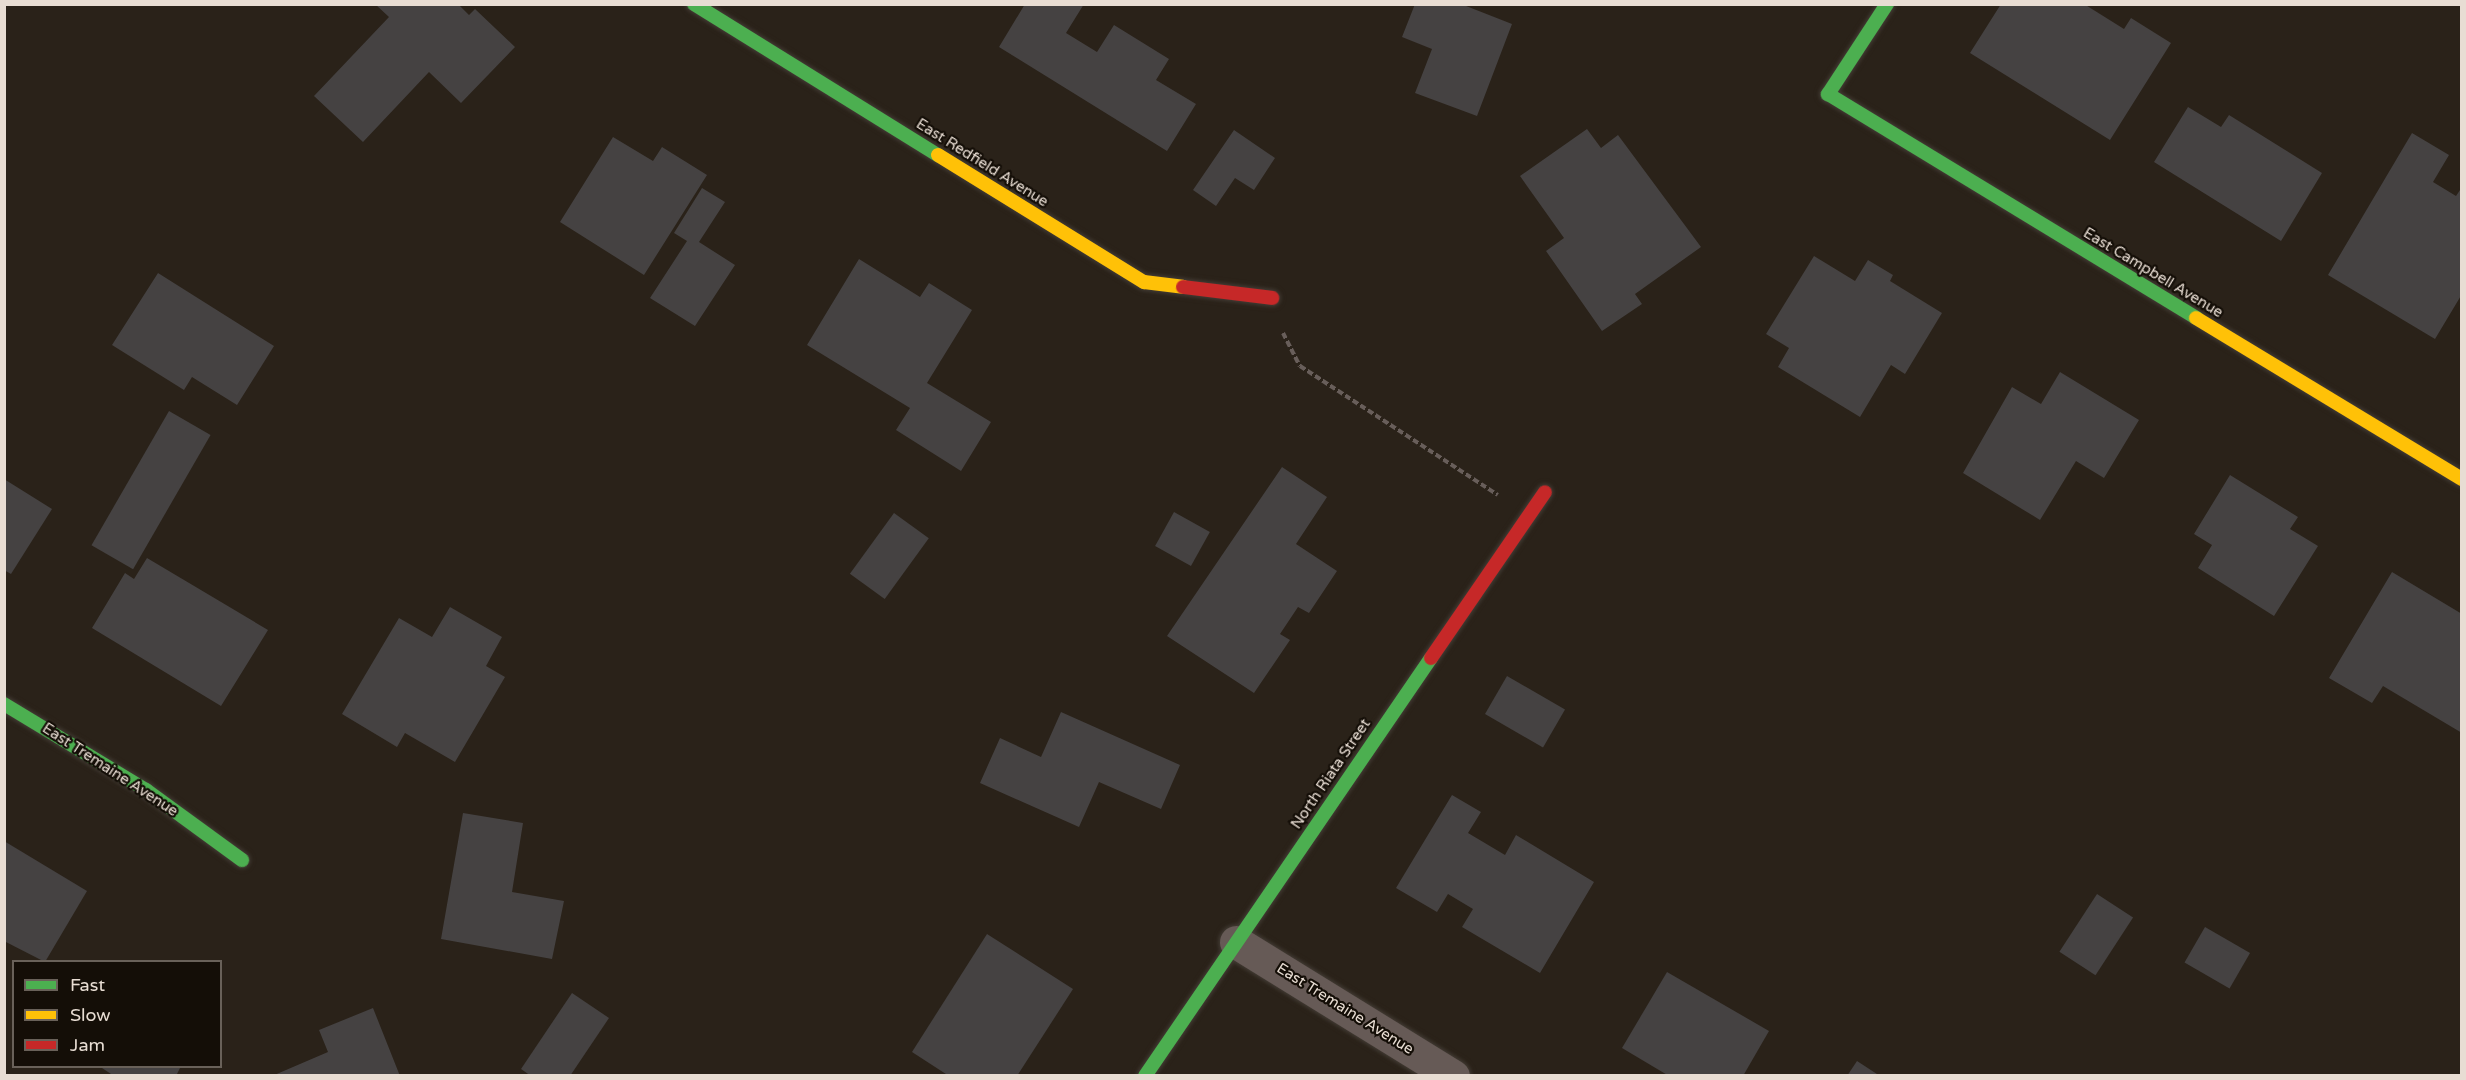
<!DOCTYPE html>
<html>
<head>
<meta charset="utf-8">
<style>
  body { margin:0 }
  #map { position:relative; width:2466px; height:1080px; overflow:hidden; background:#2a2219; font-family:"Varela Round",sans-serif }
  div>[style] { position:absolute }
  [style*='--x'] { left:calc(var(--x)*1px); top:calc(var(--y)*1px); width:calc(var(--w)*1px); rotate:calc(var(--a)*1deg) }
  .building>* { inset:0; background:#454242; transform-origin:0 0 }
  .path>* { height:4px; margin-top:-2px; transform-origin:0; background:repeating-linear-gradient(90deg,#685e5a 0 6px,transparent 0 9px) }
  .roads { filter:drop-shadow(0 0 2px #433c35) drop-shadow(0 0 2px #433c35) }
  .street>* { height:33px; margin:-16.5px; padding:0 16.5px; transform-origin:16.5px; border-radius:16.5px; background:#665a56 }
  .fast>* { height:14px; margin:-7px; padding:0 7px; transform-origin:7px; border-radius:7px; background:#4caf50 }
  .slow>* { height:14px; margin:-7px; padding:0 7px; transform-origin:7px; border-radius:7px; background:#ffc107 }
  .jam>* { height:14px; margin:-7px; padding:0 7px; transform-origin:7px; border-radius:7px; background:#c62828 }
  span { translate:-50% -50%; white-space:nowrap; text-align:center; line-height:1.15; -webkit-text-stroke:4.5px #140e07; paint-order:stroke }
  .street-label { font-size:15px; color:#e8ddd3 }
  .frame { position:absolute; inset:0; border:6px solid #e8ddd3; pointer-events:none }
  .legend { position:absolute; left:12px; top:960px; width:210px; height:108px; box-sizing:border-box; background:#140e07; border:2px solid #696159; margin:0; padding:8px 10px; list-style:none; font-size:18px; color:#e8ddd3 }
  .legend li { display:flex; align-items:center; gap:12px; height:30px }
  .legend b { width:30px; border:2px solid #696159 }
</style>
</head>
<body>
<div id="map">
  <div class="building">
    <i style="clip-path:polygon(375px 4px,458px 4px,469px 15px,475px 9px,515px 47px,461px 103px,429px 72px,363px 142px,314px 96px,389px 17px)"></i>
    <i style="clip-path:polygon(1025px 4px,1084px 4px,1066px 33px,1097px 52px,1114px 25px,1169px 59px,1156px 80px,1196px 104px,1167px 151px,999px 47px)"></i>
    <i style="clip-path:polygon(1415px 4px,1461px 4px,1512px 24px,1477px 116px,1415px 93px,1432px 49px,1402px 37px)"></i>
    <i style="clip-path:polygon(2001px 4px,2084px 4px,2124px 29px,2131px 18px,2171px 43px,2110px 140px,1970px 53px)"></i>
    <i style="clip-path:polygon(2188px 107px,2221px 127px,2229px 115px,2322px 173px,2281px 241px,2154px 162px)"></i>
    <i style="clip-path:polygon(1587px 129px,1601px 148px,1618px 135px,1701px 247px,1635px 294px,1642px 304px,1602px 331px,1546px 251px,1564px 238px,1520px 176px)"></i>
    <i style="clip-path:polygon(1234px 130px,1275px 158px,1254px 190px,1235px 178px,1216px 206px,1193px 190px)"></i>
    <i style="clip-path:polygon(2412px 133px,2449px 155px,2433px 182px,2456px 196px,2462px 187px,2462px 294px,2435px 339px,2328px 275px)"></i>
    <i style="clip-path:polygon(613px 137px,653px 161px,662px 147px,707px 175px,644px 275px,560px 222px)"></i>
    <i style="clip-path:polygon(702px 188px,725px 202px,699px 242px,735px 265px,695px 326px,650px 298px,687px 241px,674px 233px)"></i>
    <i style="clip-path:polygon(1814px 256px,1855px 281px,1868px 260px,1893px 275px,1890px 281px,1942px 313px,1905px 374px,1891px 365px,1860px 417px,1778px 367px,1789px 348px,1766px 334px)"></i>
    <i style="clip-path:polygon(859px 259px,920px 297px,929px 283px,972px 310px,927px 383px,991px 422px,961px 471px,896px 430px,910px 408px,807px 345px)"></i>
    <i style="clip-path:polygon(158px 273px,274px 346px,237px 405px,192px 377px,184px 390px,112px 345px)"></i>
    <i style="clip-path:polygon(2060px 372px,2139px 420px,2104px 478px,2076px 461px,2040px 520px,1963px 473px,2012px 387px,2041px 404px)"></i>
    <i style="left:169px;top:411px;width:48px;height:155px;rotate:30deg"></i>
    <i style="clip-path:polygon(1282px 467px,1327px 497px,1296px 544px,1337px 571px,1309px 613px,1298px 607px,1280px 634px,1290px 640px,1254px 693px,1167px 636px)"></i>
    <i style="clip-path:polygon(2230px 475px,2298px 517px,2290px 529px,2318px 546px,2274px 616px,2198px 568px,2212px 545px,2194px 534px)"></i>
    <i style="clip-path:polygon(4px 479px,52px 509px,11px 574px,4px 570px)"></i>
    <i style="left:1174px;top:512px;width:41px;height:39px;rotate:29deg"></i>
    <i style="left:894px;top:513px;width:43px;height:75px;rotate:36deg"></i>
    <i style="clip-path:polygon(147px 558px,268px 630px,221px 706px,92px 628px,125px 573px,134px 579px)"></i>
    <i style="clip-path:polygon(2392px 572px,2462px 614px,2462px 733px,2383px 686px,2372px 703px,2329px 678px)"></i>
    <i style="clip-path:polygon(450px 607px,502px 637px,486px 666px,505px 677px,455px 762px,405px 733px,397px 747px,342px 714px,399px 618px,432px 637px)"></i>
    <i style="left:1507px;top:676px;width:67px;height:44px;rotate:30deg"></i>
    <i style="clip-path:polygon(1061px 712px,1180px 765px,1161px 809px,1099px 782px,1079px 827px,980px 783px,1000px 738px,1041px 757px)"></i>
    <i style="clip-path:polygon(1452px 795px,1481px 812px,1468px 833px,1505px 855px,1516px 835px,1594px 882px,1540px 973px,1462px 927px,1473px 909px,1448px 894px,1437px 912px,1396px 888px)"></i>
    <i style="clip-path:polygon(463px 813px,523px 823px,512px 892px,564px 901px,552px 959px,441px 939px)"></i>
    <i style="clip-path:polygon(4px 841px,87px 891px,45px 962px,4px 941px)"></i>
    <i style="left:2097px;top:894px;width:43px;height:69px;rotate:33deg"></i>
    <i style="left:2205px;top:927px;width:52px;height:41px;rotate:30deg"></i>
    <i style="clip-path:polygon(987px 934px,1073px 989px,1017px 1076px,949px 1076px,912px 1052px)"></i>
    <i style="clip-path:polygon(1667px 972px,1769px 1031px,1743px 1076px,1669px 1076px,1622px 1048px)"></i>
    <i style="clip-path:polygon(572px 993px,609px 1018px,570px 1076px,531px 1076px,521px 1069px)"></i>
    <i style="clip-path:polygon(373px 1008px,400px 1076px,272px 1076px,328px 1052px,319px 1030px)"></i>
    <i style="clip-path:polygon(1857px 1061px,1880px 1076px,1847px 1076px)"></i>
    <i style="clip-path:polygon(99px 1066px,181px 1066px,176px 1076px,114px 1076px)"></i>
  </div>
  <div class="path">
    <i style="--x:1283;--y:333;--w:37;--a:63"></i>
    <i style="--x:1300;--y:366;--w:236;--a:33.1"></i>
  </div>
  <div class="roads">
    <div class="street">
      <i style="--x:1236;--y:942;--w:255;--a:31.7"></i>
    </div>
    <div class="fast">
      <i style="--x:694;--y:4;--w:287;--a:31.8"></i>
      <i style="--x:1887;--y:4;--w:108;--a:123.2"></i>
      <i style="--x:1828;--y:94;--w:431;--a:31.3"></i>
      <i style="--x:4;--y:704;--w:166;--a:31.2"></i>
      <i style="--x:146;--y:790;--w:119;--a:36.1"></i>
      <i style="--x:1145;--y:1076;--w:506;--a:-55.62"></i>
    </div>
    <div class="slow">
      <i style="--x:938;--y:155;--w:242;--a:31.7"></i>
      <i style="--x:1144;--y:282;--w:39;--a:7"></i>
      <i style="--x:2196;--y:318;--w:311;--a:31.2"></i>
    </div>
    <div class="jam">
      <i style="--x:1183;--y:287;--w:90;--a:7"></i>
      <i style="--x:1431;--y:658;--w:201;--a:-55.5"></i>
    </div>
  </div>
  <div class="street-label">
    <span style="left:982px;top:163px;rotate:32deg">East Redfield Avenue</span>
    <span style="left:2153px;top:273px;rotate:31deg">East Campbell Avenue</span>
    <span style="left:110px;top:770px;rotate:33deg">East Tremaine Avenue</span>
    <span style="left:1331px;top:774px;rotate:-56deg">North Riata Street</span>
    <span style="left:1345px;top:1009px;rotate:32deg">East Tremaine Avenue</span>
  </div>
  <div class="frame"></div>
  <ul class="legend">
  <li><b style="height:8px;background:#4caf50"></b>Fast</li>
  <li><b style="height:8px;background:#ffc107"></b>Slow</li>
  <li><b style="height:8px;background:#c62828"></b>Jam</li>
  </ul>
</div>
</body>
</html>
